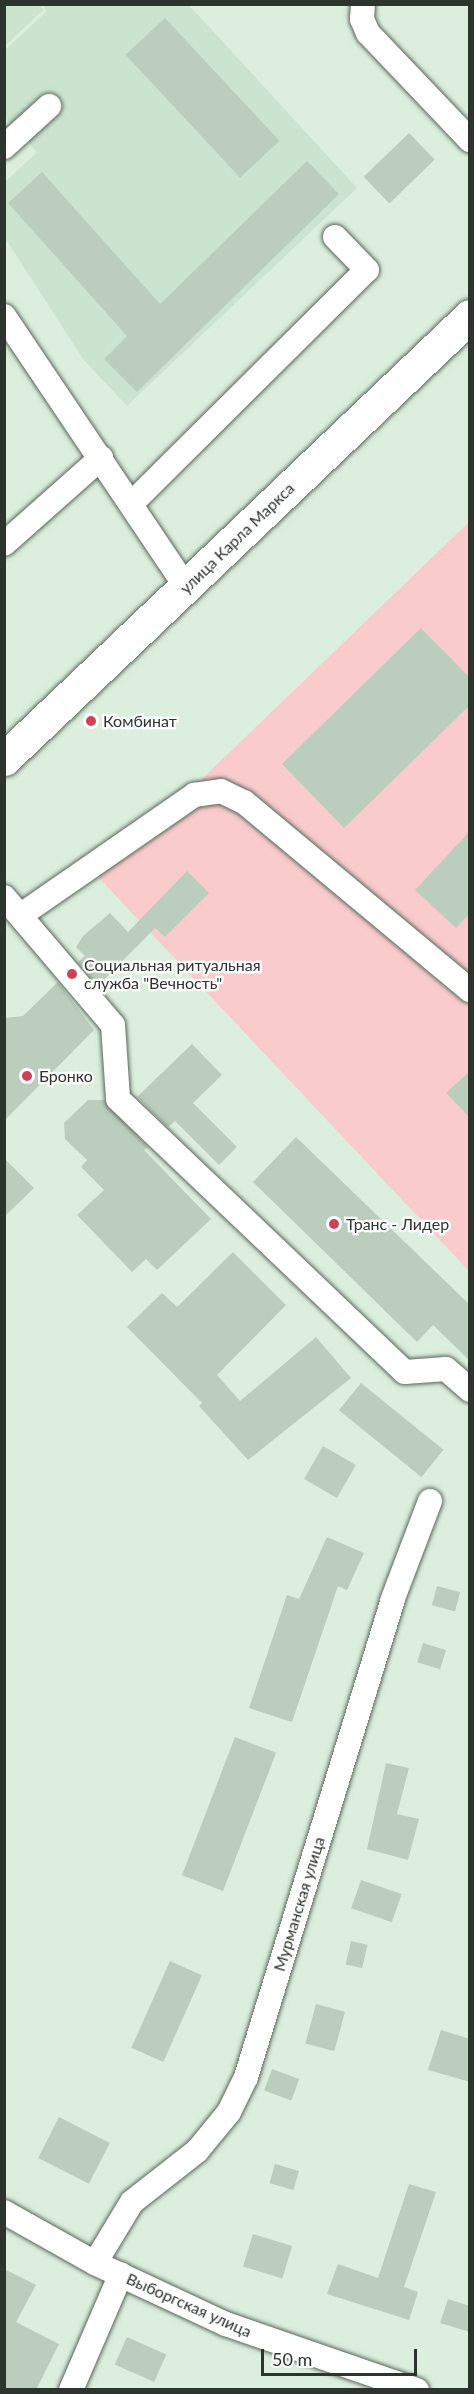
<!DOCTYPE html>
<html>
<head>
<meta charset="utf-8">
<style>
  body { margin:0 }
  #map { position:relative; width:474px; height:2394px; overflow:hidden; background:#dcefdf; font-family:Lato,sans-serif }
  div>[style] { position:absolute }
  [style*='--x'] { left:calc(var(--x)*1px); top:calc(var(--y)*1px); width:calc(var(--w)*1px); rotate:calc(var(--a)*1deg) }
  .built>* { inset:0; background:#cce4cf }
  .green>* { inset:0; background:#facbcd }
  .building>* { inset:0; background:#bbcebd; transform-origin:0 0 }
  .roads { filter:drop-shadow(0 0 2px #58685a) drop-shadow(0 0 2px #58685a) }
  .minor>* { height:24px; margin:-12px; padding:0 12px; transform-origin:12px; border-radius:12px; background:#fff }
  .highway>* { height:33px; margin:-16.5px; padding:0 16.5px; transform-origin:16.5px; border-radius:16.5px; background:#fff }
  .dots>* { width:16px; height:16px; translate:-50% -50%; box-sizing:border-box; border:3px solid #fff; border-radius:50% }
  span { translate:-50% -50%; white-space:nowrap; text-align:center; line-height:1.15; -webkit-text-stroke:4.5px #fff; paint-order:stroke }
  .street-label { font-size:16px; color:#2d342e }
  .poi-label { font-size:16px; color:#2d342e }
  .left { translate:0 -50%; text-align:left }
  .frame { position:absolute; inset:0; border:6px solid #2d342e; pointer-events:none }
  .scale { position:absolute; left:261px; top:2349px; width:156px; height:27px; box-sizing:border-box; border:3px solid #2d342e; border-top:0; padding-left:8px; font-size:18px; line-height:21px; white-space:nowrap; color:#2d342e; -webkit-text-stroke:4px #fff; paint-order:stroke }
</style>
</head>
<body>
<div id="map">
  <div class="built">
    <i style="clip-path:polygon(5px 4px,39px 5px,44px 9px,5px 46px)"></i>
    <i style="clip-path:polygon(42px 5px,189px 5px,357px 188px,127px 406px,83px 359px,5px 238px,5px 182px,37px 152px,5px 117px,5px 50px,47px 11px)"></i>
  </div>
  <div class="green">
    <i style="clip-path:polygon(469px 522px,469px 1271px,99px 878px)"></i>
  </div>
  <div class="building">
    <i style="left:165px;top:18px;width:168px;height:54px;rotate:47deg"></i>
    <i style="left:409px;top:133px;width:37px;height:63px;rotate:46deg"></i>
    <i style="clip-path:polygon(307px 161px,339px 194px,137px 392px,104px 359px,127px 336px,8px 203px,42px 172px,160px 304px)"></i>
    <i style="clip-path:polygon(421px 628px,470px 678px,470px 705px,344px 828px,282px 764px)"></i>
    <i style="clip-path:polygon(470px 831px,470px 913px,456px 928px,415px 890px)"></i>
    <i style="clip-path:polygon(187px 871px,209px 893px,165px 937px,155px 928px,101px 983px,107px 989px,104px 993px,78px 962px,85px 956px,76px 947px,83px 936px,110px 913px,128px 932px)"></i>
    <i style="clip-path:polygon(58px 982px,94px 1030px,4px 1121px,4px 1018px,23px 1016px)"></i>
    <i style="clip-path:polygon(192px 1044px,222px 1075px,193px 1103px,237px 1147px,219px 1165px,175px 1121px,168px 1127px,137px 1097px)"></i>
    <i style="clip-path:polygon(470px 1071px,470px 1118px,446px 1093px)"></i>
    <i style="clip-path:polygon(88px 1100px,104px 1100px,148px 1147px,144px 1150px,211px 1219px,157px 1270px,146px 1259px,132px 1272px,77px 1215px,104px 1190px,81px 1167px,87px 1160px,65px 1139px,64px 1123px)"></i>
    <i style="clip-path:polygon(296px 1137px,470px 1305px,470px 1361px,433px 1325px,417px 1342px,253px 1182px)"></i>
    <i style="clip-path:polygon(4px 1158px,34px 1188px,4px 1217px)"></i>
    <i style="clip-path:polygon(233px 1252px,286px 1305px,217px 1375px,240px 1401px,316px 1337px,351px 1378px,248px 1460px,199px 1406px,202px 1403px,127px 1327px,162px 1293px,177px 1307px)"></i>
    <i style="left:361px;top:1383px;width:106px;height:35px;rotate:39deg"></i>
    <i style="left:323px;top:1446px;width:38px;height:38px;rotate:30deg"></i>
    <i style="clip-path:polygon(327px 1537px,364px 1553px,347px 1590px,338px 1586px,292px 1722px,249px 1708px,287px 1595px,299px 1599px)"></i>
    <i style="left:437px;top:1586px;width:24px;height:20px;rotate:15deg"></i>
    <i style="left:423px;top:1643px;width:24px;height:20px;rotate:17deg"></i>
    <i style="left:235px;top:1737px;width:44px;height:148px;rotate:21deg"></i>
    <i style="clip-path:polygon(386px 1763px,409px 1768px,397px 1814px,419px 1819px,408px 1860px,367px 1849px)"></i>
    <i style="left:361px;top:1880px;width:43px;height:30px;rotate:19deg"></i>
    <i style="left:351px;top:1941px;width:17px;height:24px;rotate:13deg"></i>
    <i style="left:170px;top:1961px;width:35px;height:95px;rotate:24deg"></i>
    <i style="left:316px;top:2004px;width:30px;height:41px;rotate:15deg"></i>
    <i style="clip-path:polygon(441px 2030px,470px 2039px,470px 2082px,428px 2070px)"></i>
    <i style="left:272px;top:2069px;width:29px;height:23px;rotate:20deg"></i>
    <i style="left:59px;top:2117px;width:57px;height:46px;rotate:27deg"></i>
    <i style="left:275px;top:2164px;width:25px;height:20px;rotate:16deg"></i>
    <i style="clip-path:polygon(409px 2184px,436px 2192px,404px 2287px,418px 2292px,409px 2320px,327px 2294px,338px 2264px,378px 2278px)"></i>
    <i style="left:253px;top:2234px;width:41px;height:34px;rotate:17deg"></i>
    <i style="clip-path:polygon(4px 2269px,36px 2285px,16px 2322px,59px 2344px,36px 2390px,4px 2390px)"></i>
    <i style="clip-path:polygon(448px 2299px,470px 2306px,470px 2332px,440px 2323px)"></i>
    <i style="left:127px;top:2337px;width:43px;height:30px;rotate:24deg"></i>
  </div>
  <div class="roads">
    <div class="minor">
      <i style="--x:363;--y:4;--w:15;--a:94"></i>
      <i style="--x:362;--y:19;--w:15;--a:67"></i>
      <i style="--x:368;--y:33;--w:148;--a:46.4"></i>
      <i style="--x:4;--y:147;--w:61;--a:-42.3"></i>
      <i style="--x:4;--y:316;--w:326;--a:56.1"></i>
      <i style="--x:131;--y:504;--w:332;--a:-44.8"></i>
      <i style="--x:367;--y:270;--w:46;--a:-134.1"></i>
      <i style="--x:4;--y:544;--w:130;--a:-41.6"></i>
      <i style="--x:4;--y:897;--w:168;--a:49.6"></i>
      <i style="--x:113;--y:1025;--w:74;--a:86.1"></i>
      <i style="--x:118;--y:1099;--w:396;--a:43.6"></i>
      <i style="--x:405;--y:1372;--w:41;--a:-4.2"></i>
      <i style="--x:446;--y:1369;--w:32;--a:41"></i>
      <i style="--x:21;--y:915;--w:211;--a:-34.7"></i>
      <i style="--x:194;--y:795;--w:27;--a:-8"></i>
      <i style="--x:221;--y:791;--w:25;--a:26"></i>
      <i style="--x:244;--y:802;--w:294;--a:39.8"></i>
      <i style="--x:4;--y:2212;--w:104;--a:29.3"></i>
      <i style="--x:95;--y:2263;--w:145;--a:25"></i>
      <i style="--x:226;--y:2324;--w:202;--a:19.1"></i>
      <i style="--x:95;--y:2263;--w:71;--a:-58.8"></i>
      <i style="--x:132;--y:2202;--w:83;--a:-38.1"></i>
      <i style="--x:197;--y:2151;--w:50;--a:-50.6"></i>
      <i style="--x:229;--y:2112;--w:39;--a:-64"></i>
      <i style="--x:246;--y:2077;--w:498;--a:-72.9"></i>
      <i style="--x:392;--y:1601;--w:107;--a:-69.2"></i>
      <i style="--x:71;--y:2390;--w:126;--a:-66.7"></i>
    </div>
    <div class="highway">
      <i style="--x:4;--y:759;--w:643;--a:-43.55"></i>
    </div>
  </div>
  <div class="dots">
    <i style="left:91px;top:721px;background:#d14058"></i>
    <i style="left:72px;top:974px;background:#d14058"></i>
    <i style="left:27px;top:1076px;background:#d14058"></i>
    <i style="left:334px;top:1224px;background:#d14058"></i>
  </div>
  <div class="street-label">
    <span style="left:237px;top:538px;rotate:-44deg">улица Карла Маркса</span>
    <span style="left:299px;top:1904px;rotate:-73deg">Мурманская улица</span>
    <span style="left:189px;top:2305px;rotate:24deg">Выборгская улица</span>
  </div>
  <div class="poi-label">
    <span class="left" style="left:103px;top:721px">Комбинат</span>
    <span class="left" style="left:84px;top:974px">Социальная ритуальная<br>служба "Вечность"</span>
    <span class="left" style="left:39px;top:1076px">Бронко</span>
    <span class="left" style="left:346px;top:1224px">Транс - Лидер</span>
  </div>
  <div class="frame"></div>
  <div class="scale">50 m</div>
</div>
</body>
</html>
